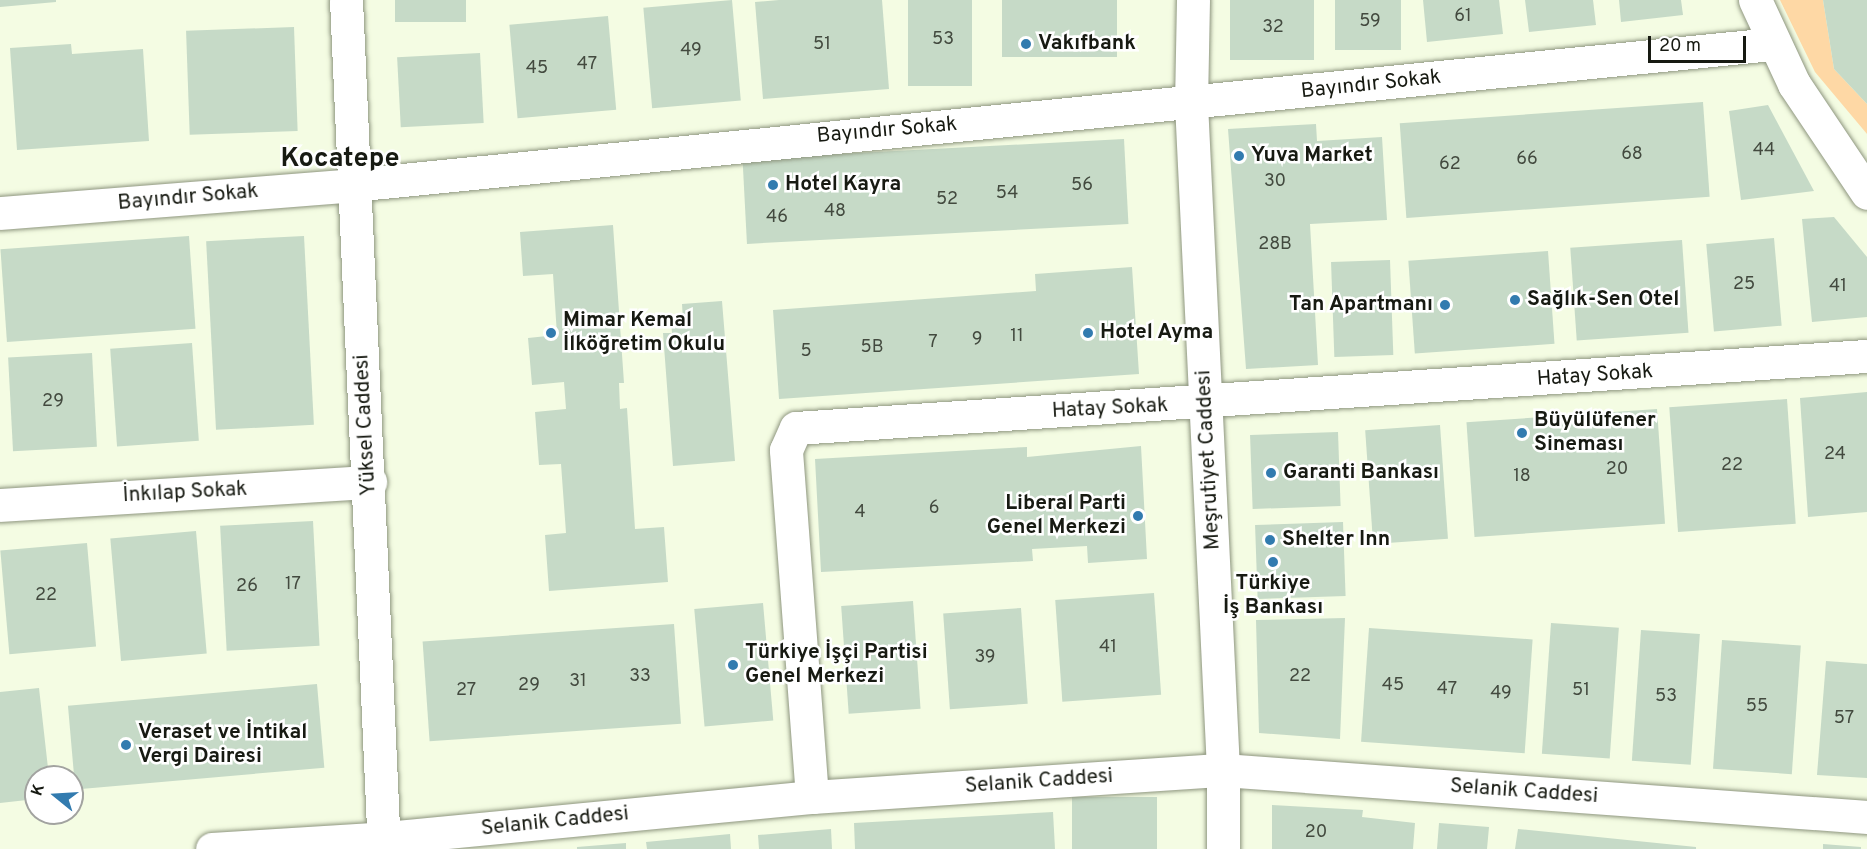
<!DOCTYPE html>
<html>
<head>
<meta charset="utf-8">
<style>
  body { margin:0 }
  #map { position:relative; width:1867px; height:849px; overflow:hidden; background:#f4fce3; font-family:Overpass,sans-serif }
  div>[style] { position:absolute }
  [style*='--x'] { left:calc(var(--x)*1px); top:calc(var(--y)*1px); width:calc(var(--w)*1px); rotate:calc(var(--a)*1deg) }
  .green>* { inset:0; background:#fed8a5 }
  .building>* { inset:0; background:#c6dac7; transform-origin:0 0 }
  .roads { filter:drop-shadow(0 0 2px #8e967f) drop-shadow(0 0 2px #8e967f) }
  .street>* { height:33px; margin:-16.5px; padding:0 16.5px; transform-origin:16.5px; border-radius:16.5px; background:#fff }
  .secondary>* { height:33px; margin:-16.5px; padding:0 16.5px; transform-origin:16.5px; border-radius:16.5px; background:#fff }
  .dots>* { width:16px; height:16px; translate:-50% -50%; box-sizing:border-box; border:3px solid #fff; border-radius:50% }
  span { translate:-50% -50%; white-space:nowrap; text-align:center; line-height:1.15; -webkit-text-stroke:5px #fff; paint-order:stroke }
  .number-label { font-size:18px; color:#434a3f }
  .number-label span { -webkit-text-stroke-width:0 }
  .poi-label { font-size:21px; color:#171a12; font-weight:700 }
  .left { translate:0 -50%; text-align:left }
  .right { translate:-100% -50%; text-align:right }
  .street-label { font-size:21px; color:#171a12 }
  .district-label { font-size:27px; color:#171a12; font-weight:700 }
  .north { position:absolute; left:24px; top:765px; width:60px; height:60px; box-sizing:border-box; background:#fff; border:2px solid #a2a3a0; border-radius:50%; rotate:288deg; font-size:16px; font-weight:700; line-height:24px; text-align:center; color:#171a12 }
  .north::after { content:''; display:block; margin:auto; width:21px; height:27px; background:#327baf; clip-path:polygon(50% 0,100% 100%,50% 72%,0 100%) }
  .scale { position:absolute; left:1648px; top:36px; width:98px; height:27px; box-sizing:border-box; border:3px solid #171a12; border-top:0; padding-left:8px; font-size:18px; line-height:21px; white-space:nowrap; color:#171a12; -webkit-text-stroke:4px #fff; paint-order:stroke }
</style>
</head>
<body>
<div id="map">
  <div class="green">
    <i style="clip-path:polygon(1780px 0,1823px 0,1834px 69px,1867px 104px,1867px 134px,1815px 72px)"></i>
  </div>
  <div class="building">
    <i style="clip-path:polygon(0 0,56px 0,56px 2px,0 7px)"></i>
    <i style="left:395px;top:0;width:71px;height:22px"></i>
    <i style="left:732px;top:0;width:101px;height:89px;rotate:85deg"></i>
    <i style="clip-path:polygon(779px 0,882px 0,889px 89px,763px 99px,755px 2px)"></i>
    <i style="left:908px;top:0;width:64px;height:86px"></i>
    <i style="left:1002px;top:0;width:115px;height:57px"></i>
    <i style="left:1230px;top:0;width:84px;height:60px"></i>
    <i style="left:1335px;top:0;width:66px;height:50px"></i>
    <i style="clip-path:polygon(1423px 0,1499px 0,1503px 34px,1427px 42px)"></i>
    <i style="clip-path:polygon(1525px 0,1593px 0,1596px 25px,1529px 32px)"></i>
    <i style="clip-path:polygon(1619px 0,1681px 0,1683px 15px,1621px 22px)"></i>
    <i style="clip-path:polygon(1823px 0,1867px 0,1867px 104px,1834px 69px)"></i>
    <i style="left:608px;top:16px;width:94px;height:99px;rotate:85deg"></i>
    <i style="left:294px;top:27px;width:104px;height:108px;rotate:88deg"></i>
    <i style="clip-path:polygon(71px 44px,72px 54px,143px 49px,149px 141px,17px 150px,10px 48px)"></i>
    <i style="left:480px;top:53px;width:70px;height:83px;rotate:87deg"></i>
    <i style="left:1703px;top:102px;width:95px;height:304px;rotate:86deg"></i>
    <i style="clip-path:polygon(1768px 105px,1814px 191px,1741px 200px,1729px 111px)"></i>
    <i style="clip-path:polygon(1316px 124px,1317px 141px,1382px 137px,1387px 220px,1310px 224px,1318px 365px,1246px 369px,1228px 129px)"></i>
    <i style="left:1124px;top:139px;width:85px;height:382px;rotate:87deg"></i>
    <i style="clip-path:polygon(1834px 217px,1867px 257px,1867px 317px,1812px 322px,1802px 219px)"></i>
    <i style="clip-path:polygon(613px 225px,624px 383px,619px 383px,620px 409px,627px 408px,635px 529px,664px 527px,668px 582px,549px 591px,545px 535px,566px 533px,561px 464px,539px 465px,535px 412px,566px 409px,564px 382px,532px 385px,528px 338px,557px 335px,553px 274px,523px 276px,520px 232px)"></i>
    <i style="left:189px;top:236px;width:93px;height:189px;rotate:86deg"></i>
    <i style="left:304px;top:236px;width:189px;height:98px;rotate:87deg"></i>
    <i style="left:1774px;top:238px;width:88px;height:68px;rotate:85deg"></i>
    <i style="left:1682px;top:240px;width:93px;height:112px;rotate:86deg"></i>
    <i style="left:1548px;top:251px;width:93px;height:140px;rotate:86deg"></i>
    <i style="left:1390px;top:260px;width:95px;height:59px;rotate:88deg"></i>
    <i style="clip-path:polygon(1132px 267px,1139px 374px,779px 399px,773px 310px,1036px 291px,1035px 274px)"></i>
    <i style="clip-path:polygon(722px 301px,735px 461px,673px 466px,663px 333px,672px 333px,671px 321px,683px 320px,682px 304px)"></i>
    <i style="left:192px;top:343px;width:98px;height:82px;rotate:86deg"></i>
    <i style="left:92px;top:353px;width:94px;height:84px;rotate:87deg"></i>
    <i style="clip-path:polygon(1867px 392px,1867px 512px,1808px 517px,1800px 398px)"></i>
    <i style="left:1787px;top:399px;width:125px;height:118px;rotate:86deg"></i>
    <i style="left:1657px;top:409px;width:115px;height:191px;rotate:86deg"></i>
    <i style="left:1440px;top:425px;width:114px;height:75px;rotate:86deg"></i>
    <i style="left:1338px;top:432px;width:74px;height:88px;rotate:88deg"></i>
    <i style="clip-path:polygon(1141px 446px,1147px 559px,1088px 563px,1087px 546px,1032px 549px,1033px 561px,821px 572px,815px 459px,1027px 447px,1027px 457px)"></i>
    <i style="left:313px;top:521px;width:125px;height:93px;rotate:87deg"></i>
    <i style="left:1343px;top:522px;width:74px;height:88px;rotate:88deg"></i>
    <i style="left:196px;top:531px;width:123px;height:86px;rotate:85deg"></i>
    <i style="left:87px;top:543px;width:104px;height:87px;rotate:85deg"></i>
    <i style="left:1154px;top:593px;width:102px;height:99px;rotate:86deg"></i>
    <i style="left:913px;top:601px;width:108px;height:72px;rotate:86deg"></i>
    <i style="left:763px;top:603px;width:118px;height:69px;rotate:85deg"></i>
    <i style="left:1021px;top:608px;width:96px;height:78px;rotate:86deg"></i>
    <i style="clip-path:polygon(1345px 618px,1340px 739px,1259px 733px,1256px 620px)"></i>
    <i style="left:1551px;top:623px;width:68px;height:131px;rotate:4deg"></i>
    <i style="left:674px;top:624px;width:100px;height:252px;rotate:86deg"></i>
    <i style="left:1369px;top:628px;width:164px;height:114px;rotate:4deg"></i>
    <i style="left:1641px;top:630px;width:59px;height:131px;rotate:4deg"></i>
    <i style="left:1722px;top:640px;width:79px;height:129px;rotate:4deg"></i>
    <i style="clip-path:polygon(1826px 661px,1867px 664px,1867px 778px,1817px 775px)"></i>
    <i style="left:317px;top:684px;width:84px;height:250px;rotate:85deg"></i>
    <i style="clip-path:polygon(39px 688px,49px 777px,36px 777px,36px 799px,0 803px,0 692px)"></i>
    <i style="left:1157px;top:797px;width:52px;height:85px;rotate:90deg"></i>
    <i style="clip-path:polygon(1272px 805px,1363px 810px,1362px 817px,1415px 823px,1413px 849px,1272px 849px)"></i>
    <i style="clip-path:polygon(1053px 812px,1055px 849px,855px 849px,854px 823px)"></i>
    <i style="clip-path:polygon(1439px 823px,1489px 827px,1487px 849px,1437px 849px)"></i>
    <i style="clip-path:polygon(831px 829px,832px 849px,759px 849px,758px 835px)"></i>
    <i style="clip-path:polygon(1518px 829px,1696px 847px,1696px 849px,1515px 849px)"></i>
    <i style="clip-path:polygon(730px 834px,731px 849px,647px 849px,646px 842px)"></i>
    <i style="clip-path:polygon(626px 843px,626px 849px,577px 849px,577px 847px)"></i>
    <i style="clip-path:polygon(1823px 844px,1861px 847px,1861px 849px,1823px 849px)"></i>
  </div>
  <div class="roads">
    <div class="street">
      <i style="--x:346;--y:0;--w:850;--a:87.44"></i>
      <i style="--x:1755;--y:0;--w:93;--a:65.1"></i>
      <i style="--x:1794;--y:84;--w:131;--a:56.2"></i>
      <i style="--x:0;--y:213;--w:353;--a:-4.5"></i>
      <i style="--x:352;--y:185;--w:1428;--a:-5.67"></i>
      <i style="--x:0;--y:505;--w:371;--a:-3.6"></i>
      <i style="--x:812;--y:797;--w:348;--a:-94.3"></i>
      <i style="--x:786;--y:450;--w:24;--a:-66"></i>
      <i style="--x:796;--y:428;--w:1073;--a:-3.85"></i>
      <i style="--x:212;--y:849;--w:173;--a:-3.6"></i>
      <i style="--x:385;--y:838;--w:429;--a:-5.5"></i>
      <i style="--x:812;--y:797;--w:412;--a:-3.8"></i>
      <i style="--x:1223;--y:770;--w:646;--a:4.17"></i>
    </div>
    <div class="secondary">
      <i style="--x:1193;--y:0;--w:103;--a:91.1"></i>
      <i style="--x:1191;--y:103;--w:668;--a:87.25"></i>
      <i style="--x:1223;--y:770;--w:79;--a:90"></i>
    </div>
  </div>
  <div class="dots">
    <i style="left:1026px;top:44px;background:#327baf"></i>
    <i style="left:1239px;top:156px;background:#327baf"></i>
    <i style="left:773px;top:185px;background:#327baf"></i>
    <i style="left:1515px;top:300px;background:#327baf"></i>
    <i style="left:1445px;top:305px;background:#327baf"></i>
    <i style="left:551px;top:333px;background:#327baf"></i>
    <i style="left:1088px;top:333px;background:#327baf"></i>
    <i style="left:1522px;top:433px;background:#327baf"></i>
    <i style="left:1271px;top:473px;background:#327baf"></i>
    <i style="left:1138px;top:516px;background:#327baf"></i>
    <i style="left:1270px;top:540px;background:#327baf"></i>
    <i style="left:1273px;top:562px;background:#327baf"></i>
    <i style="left:733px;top:665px;background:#327baf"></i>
    <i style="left:126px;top:745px;background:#327baf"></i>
  </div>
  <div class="number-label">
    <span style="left:1463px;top:17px">61</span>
    <span style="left:1370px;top:22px">59</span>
    <span style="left:1273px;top:28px">32</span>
    <span style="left:943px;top:40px">53</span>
    <span style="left:822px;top:45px">51</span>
    <span style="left:691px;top:51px">49</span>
    <span style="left:587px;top:65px">47</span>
    <span style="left:537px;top:69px">45</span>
    <span style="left:1764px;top:151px">44</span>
    <span style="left:1632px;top:155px">68</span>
    <span style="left:1527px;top:160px">66</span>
    <span style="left:1450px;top:165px">62</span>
    <span style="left:1275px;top:182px">30</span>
    <span style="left:1082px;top:186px">56</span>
    <span style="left:1007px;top:194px">54</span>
    <span style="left:947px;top:200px">52</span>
    <span style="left:835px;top:212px">48</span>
    <span style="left:777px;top:218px">46</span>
    <span style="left:1275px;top:245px">28B</span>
    <span style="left:1744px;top:285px">25</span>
    <span style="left:1838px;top:287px">41</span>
    <span style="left:1017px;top:337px">11</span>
    <span style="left:977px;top:340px">9</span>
    <span style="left:933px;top:343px">7</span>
    <span style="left:872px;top:348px">5B</span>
    <span style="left:806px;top:352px">5</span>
    <span style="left:53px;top:402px">29</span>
    <span style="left:1835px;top:455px">24</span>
    <span style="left:1732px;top:466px">22</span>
    <span style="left:1617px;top:470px">20</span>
    <span style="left:1522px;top:477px">18</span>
    <span style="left:934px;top:509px">6</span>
    <span style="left:860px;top:513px">4</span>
    <span style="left:293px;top:585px">17</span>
    <span style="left:247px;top:587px">26</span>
    <span style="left:46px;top:596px">22</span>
    <span style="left:1108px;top:648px">41</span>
    <span style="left:985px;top:658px">39</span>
    <span style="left:640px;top:677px">33</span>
    <span style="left:1300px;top:677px">22</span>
    <span style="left:578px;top:682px">31</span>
    <span style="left:529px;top:686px">29</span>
    <span style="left:1393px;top:686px">45</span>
    <span style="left:1447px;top:690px">47</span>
    <span style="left:466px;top:691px">27</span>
    <span style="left:1581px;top:691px">51</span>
    <span style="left:1501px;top:694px">49</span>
    <span style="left:1666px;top:697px">53</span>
    <span style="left:1757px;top:707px">55</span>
    <span style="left:1844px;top:719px">57</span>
    <span style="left:1316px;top:833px">20</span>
  </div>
  <div class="poi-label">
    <span class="left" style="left:1038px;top:44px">Vakıfbank</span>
    <span class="left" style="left:1251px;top:156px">Yuva Market</span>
    <span class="left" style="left:785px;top:185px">Hotel Kayra</span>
    <span class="left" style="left:1527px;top:300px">Sağlık-Sen Otel</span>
    <span class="right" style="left:1433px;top:305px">Tan Apartmanı</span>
    <span class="left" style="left:563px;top:333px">Mimar Kemal<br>İlköğretim Okulu</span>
    <span class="left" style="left:1100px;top:333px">Hotel Ayma</span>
    <span class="left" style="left:1534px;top:433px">Büyülüfener<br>Sineması</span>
    <span class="left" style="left:1283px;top:473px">Garanti Bankası</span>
    <span class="right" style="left:1126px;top:516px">Liberal Parti<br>Genel Merkezi</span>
    <span class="left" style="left:1282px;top:540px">Shelter Inn</span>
    <span style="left:1273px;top:596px">Türkiye<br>İş Bankası</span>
    <span class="left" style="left:745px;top:665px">Türkiye İşçi Partisi<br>Genel Merkezi</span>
    <span class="left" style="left:138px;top:745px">Veraset ve İntikal<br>Vergi Dairesi</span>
  </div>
  <div class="street-label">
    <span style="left:1371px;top:85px;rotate:-6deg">Bayındır Sokak</span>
    <span style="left:887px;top:131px;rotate:-5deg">Bayındır Sokak</span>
    <span style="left:188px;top:198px;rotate:-5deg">Bayındır Sokak</span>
    <span style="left:1595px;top:376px;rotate:-4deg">Hatay Sokak</span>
    <span style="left:1110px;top:409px;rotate:-3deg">Hatay Sokak</span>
    <span style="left:366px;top:425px;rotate:-93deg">Yüksel Caddesi</span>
    <span style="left:1209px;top:460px;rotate:-93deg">Meşrutiyet Caddesi</span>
    <span style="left:185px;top:493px;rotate:-3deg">İnkılap Sokak</span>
    <span style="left:1039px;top:782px;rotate:-4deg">Selanik Caddesi</span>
    <span style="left:1524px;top:792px;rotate:4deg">Selanik Caddesi</span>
    <span style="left:555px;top:822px;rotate:-6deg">Selanik Caddesi</span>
  </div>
  <div class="district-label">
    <span style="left:340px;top:160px">Kocatepe</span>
  </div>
  <div class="north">K</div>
  <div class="scale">20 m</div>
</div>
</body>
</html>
